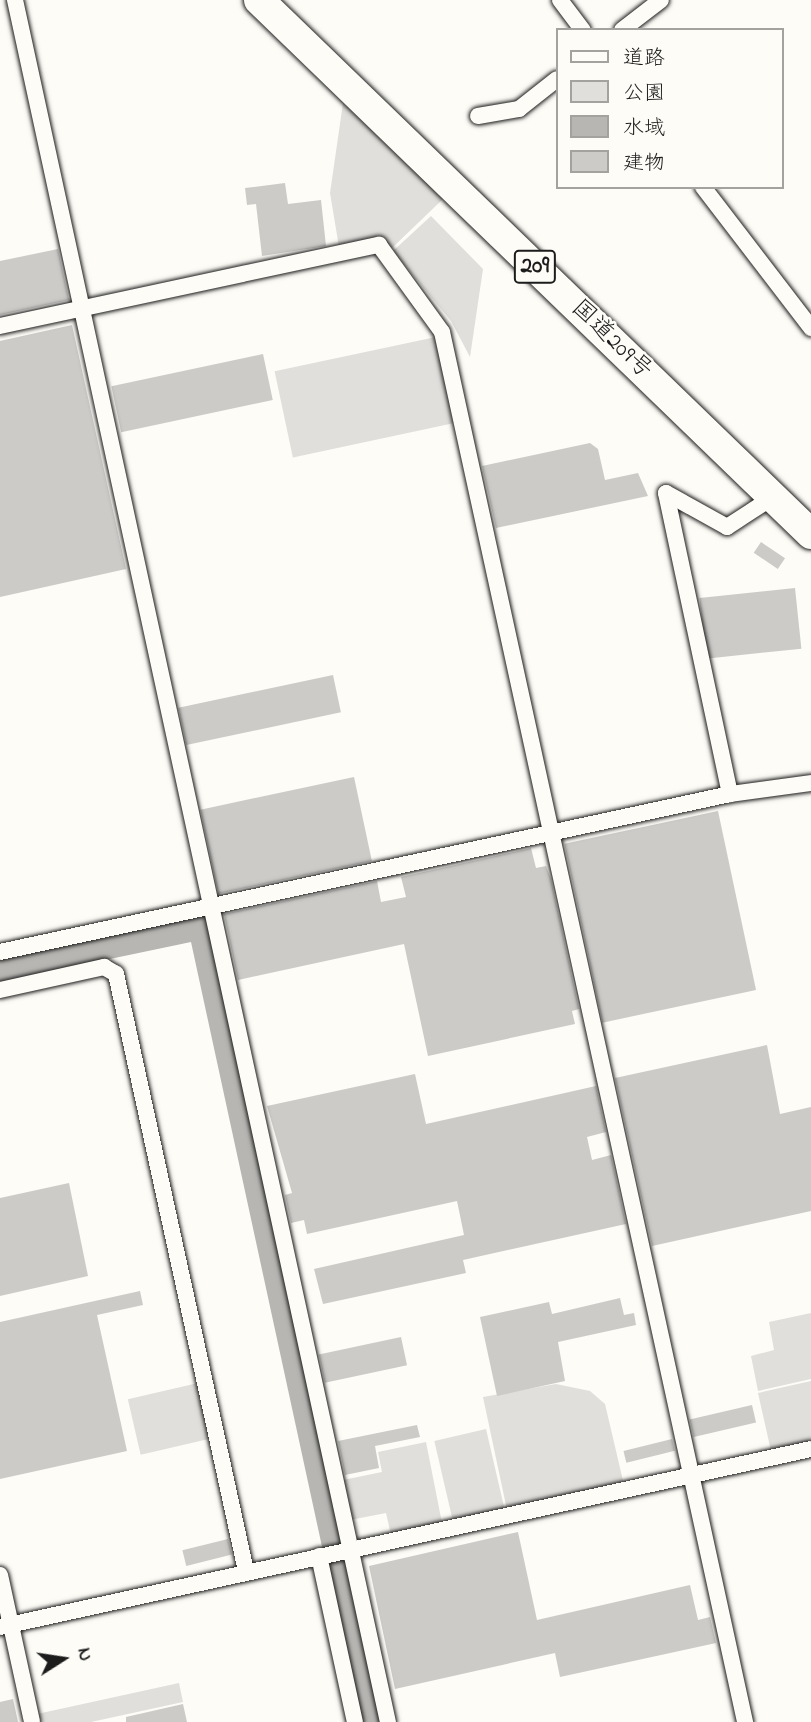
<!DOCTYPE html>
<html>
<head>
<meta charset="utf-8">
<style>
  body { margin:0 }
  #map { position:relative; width:811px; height:1722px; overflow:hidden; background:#fdfcf7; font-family:"Indie Flower","Klee One",sans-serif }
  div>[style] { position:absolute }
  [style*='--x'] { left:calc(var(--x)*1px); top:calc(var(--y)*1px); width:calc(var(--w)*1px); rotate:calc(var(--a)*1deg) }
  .green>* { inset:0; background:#e0dfdb; transform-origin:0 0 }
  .water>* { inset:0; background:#b7b6b2 }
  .building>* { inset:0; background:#cccbc8; transform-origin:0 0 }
  .roads { filter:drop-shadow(0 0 2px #1c1c1c) drop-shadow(0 0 2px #1c1c1c) }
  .street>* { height:16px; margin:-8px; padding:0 8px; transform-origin:8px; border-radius:8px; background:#fdfcf7 }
  .highway>* { height:30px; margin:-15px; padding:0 15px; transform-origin:15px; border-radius:15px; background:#fdfcf7 }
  span { translate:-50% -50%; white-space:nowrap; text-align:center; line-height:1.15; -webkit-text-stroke:5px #fdfcf7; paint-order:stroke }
  .shield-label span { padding:2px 5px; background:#fdfcf7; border:2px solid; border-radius:5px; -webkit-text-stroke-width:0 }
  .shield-label { font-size:23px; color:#1c1c1c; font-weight:700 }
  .street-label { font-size:24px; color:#1c1c1c }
  .legend { position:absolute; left:556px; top:28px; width:228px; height:161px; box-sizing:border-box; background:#fdfcf7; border:2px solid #a3a29f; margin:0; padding:9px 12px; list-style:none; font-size:21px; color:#1c1c1c }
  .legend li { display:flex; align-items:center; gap:14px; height:35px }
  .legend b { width:35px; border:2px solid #a3a29f }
  .north { position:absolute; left:28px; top:1624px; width:70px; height:70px; -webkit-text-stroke:5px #fdfcf7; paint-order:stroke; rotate:78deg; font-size:19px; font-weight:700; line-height:28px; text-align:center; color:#1c1c1c }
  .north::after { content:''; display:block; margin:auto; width:24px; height:32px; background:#1c1c1c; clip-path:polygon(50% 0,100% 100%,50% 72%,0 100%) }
</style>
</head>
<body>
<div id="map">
  <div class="green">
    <i style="clip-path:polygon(343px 103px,443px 199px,392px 248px,379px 239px,339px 247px,330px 193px)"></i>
    <i style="clip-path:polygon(431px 216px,483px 269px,470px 357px,451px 321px,393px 251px)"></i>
    <i style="left:436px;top:337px;width:88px;height:165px;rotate:78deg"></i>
    <i style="clip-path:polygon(811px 1313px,811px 1379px,758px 1391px,751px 1356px,774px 1350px,769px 1322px)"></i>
    <i style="clip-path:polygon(811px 1381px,811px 1441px,771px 1451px,758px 1393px)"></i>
    <i style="left:198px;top:1383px;width:57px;height:72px;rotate:77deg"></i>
    <i style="clip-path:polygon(556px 1384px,590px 1391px,605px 1404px,624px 1485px,507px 1510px,483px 1397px)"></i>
    <i style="left:486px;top:1429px;width:83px;height:53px;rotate:77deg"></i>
    <i style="clip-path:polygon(426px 1442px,442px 1523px,391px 1535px,386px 1513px,350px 1520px,343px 1480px,382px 1472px,378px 1452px)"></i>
    <i style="clip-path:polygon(179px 1683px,183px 1702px,91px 1722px,39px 1722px,37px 1714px)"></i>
  </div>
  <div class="water">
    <i style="clip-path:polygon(204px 914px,208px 916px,382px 1722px,360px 1722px,191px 942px,0 982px,0 959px)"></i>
  </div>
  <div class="building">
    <i style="clip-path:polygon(285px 183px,288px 204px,321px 200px,326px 246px,262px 256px,256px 204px,247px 205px,245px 188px)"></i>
    <i style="clip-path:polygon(58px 249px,69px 300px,0 315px,0 261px)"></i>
    <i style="clip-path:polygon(72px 325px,126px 569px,0 597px,0 341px)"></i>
    <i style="left:263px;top:354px;width:47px;height:155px;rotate:78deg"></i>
    <i style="clip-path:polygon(590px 443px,598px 449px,605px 480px,638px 473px,648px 496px,496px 528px,482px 466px)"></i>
    <i style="left:761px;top:542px;width:29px;height:13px;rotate:34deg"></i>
    <i style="left:795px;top:588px;width:61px;height:96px;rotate:84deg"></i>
    <i style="left:333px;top:675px;width:38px;height:158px;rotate:78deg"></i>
    <i style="left:354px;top:777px;width:86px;height:157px;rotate:78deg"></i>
    <i style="left:718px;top:811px;width:183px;height:157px;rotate:78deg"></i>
    <i style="clip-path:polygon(531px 848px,536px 868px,546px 866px,551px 879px,579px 1009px,572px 1011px,575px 1024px,428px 1056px,404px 944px,238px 980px,224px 914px,377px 881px,381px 902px,406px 897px,401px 877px)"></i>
    <i style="clip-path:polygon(767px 1045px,780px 1114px,811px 1107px,811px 1211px,652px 1246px,615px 1078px)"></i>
    <i style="clip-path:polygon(415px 1074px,426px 1124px,596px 1086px,606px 1132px,587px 1137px,592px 1160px,611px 1155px,626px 1224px,463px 1260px,466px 1273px,323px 1304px,314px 1269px,464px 1235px,457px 1201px,307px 1234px,304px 1220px,291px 1223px,285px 1195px,292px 1193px,267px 1106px)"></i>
    <i style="clip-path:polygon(69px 1183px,88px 1276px,0 1296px,0 1198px)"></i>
    <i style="clip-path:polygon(140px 1291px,143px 1305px,97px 1315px,127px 1451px,0 1479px,0 1322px)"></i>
    <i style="clip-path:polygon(620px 1298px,624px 1315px,634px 1313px,636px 1325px,558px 1342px,565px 1381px,497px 1396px,480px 1317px,549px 1302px,552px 1314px)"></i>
    <i style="left:401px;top:1337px;width:29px;height:84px;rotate:78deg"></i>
    <i style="left:752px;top:1405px;width:18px;height:64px;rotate:77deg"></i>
    <i style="clip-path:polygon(417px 1425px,420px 1437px,375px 1446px,379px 1468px,345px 1475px,338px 1441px)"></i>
    <i style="left:672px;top:1439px;width:12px;height:50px;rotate:76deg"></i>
    <i style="clip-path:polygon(518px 1532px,537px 1620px,690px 1585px,698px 1620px,710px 1617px,716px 1643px,560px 1677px,555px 1653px,395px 1689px,369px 1566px)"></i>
    <i style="left:228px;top:1539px;width:16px;height:47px;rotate:76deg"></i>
    <i style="clip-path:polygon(13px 1699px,18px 1722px,0 1722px,0 1702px)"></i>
    <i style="clip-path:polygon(183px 1704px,187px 1722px,126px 1722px,126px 1717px)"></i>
  </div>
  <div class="roads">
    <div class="street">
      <i style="--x:15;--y:0;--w:1762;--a:77.78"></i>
      <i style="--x:560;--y:0;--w:38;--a:53"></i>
      <i style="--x:622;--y:30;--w:49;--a:-37.6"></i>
      <i style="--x:478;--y:116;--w:42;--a:-9.7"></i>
      <i style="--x:519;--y:109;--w:48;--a:-38.3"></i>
      <i style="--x:703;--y:187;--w:178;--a:52.5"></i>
      <i style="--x:0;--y:326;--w:388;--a:-12.1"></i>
      <i style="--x:379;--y:245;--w:107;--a:54.1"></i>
      <i style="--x:442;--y:332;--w:1423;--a:77.7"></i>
      <i style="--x:666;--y:493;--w:308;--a:78"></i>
      <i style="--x:666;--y:493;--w:70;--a:29.1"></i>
      <i style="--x:727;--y:527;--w:55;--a:-33.1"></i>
      <i style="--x:0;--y:952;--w:747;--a:-12.21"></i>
      <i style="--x:730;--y:794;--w:82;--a:-7.7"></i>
      <i style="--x:0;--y:990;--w:107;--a:-12.5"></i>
      <i style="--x:104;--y:967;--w:14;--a:30"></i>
      <i style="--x:116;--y:974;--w:611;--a:77.72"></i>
      <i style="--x:319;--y:1556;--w:170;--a:77.8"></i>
      <i style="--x:0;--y:1575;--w:150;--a:77.7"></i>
      <i style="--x:0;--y:1627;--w:830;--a:-12.38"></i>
    </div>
    <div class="highway">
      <i style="--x:259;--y:0;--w:768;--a:44.05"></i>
    </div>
  </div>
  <div class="shield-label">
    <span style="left:535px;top:267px">209</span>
  </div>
  <div class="street-label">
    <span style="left:611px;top:340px;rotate:44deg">国道209号</span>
  </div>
  <ul class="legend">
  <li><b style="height:9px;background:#fdfcf7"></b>道路</li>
  <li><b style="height:19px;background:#e0dfdb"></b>公園</li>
  <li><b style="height:19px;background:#b7b6b2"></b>水域</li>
  <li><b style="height:19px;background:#cccbc8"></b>建物</li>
  </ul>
  <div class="north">N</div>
</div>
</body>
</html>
